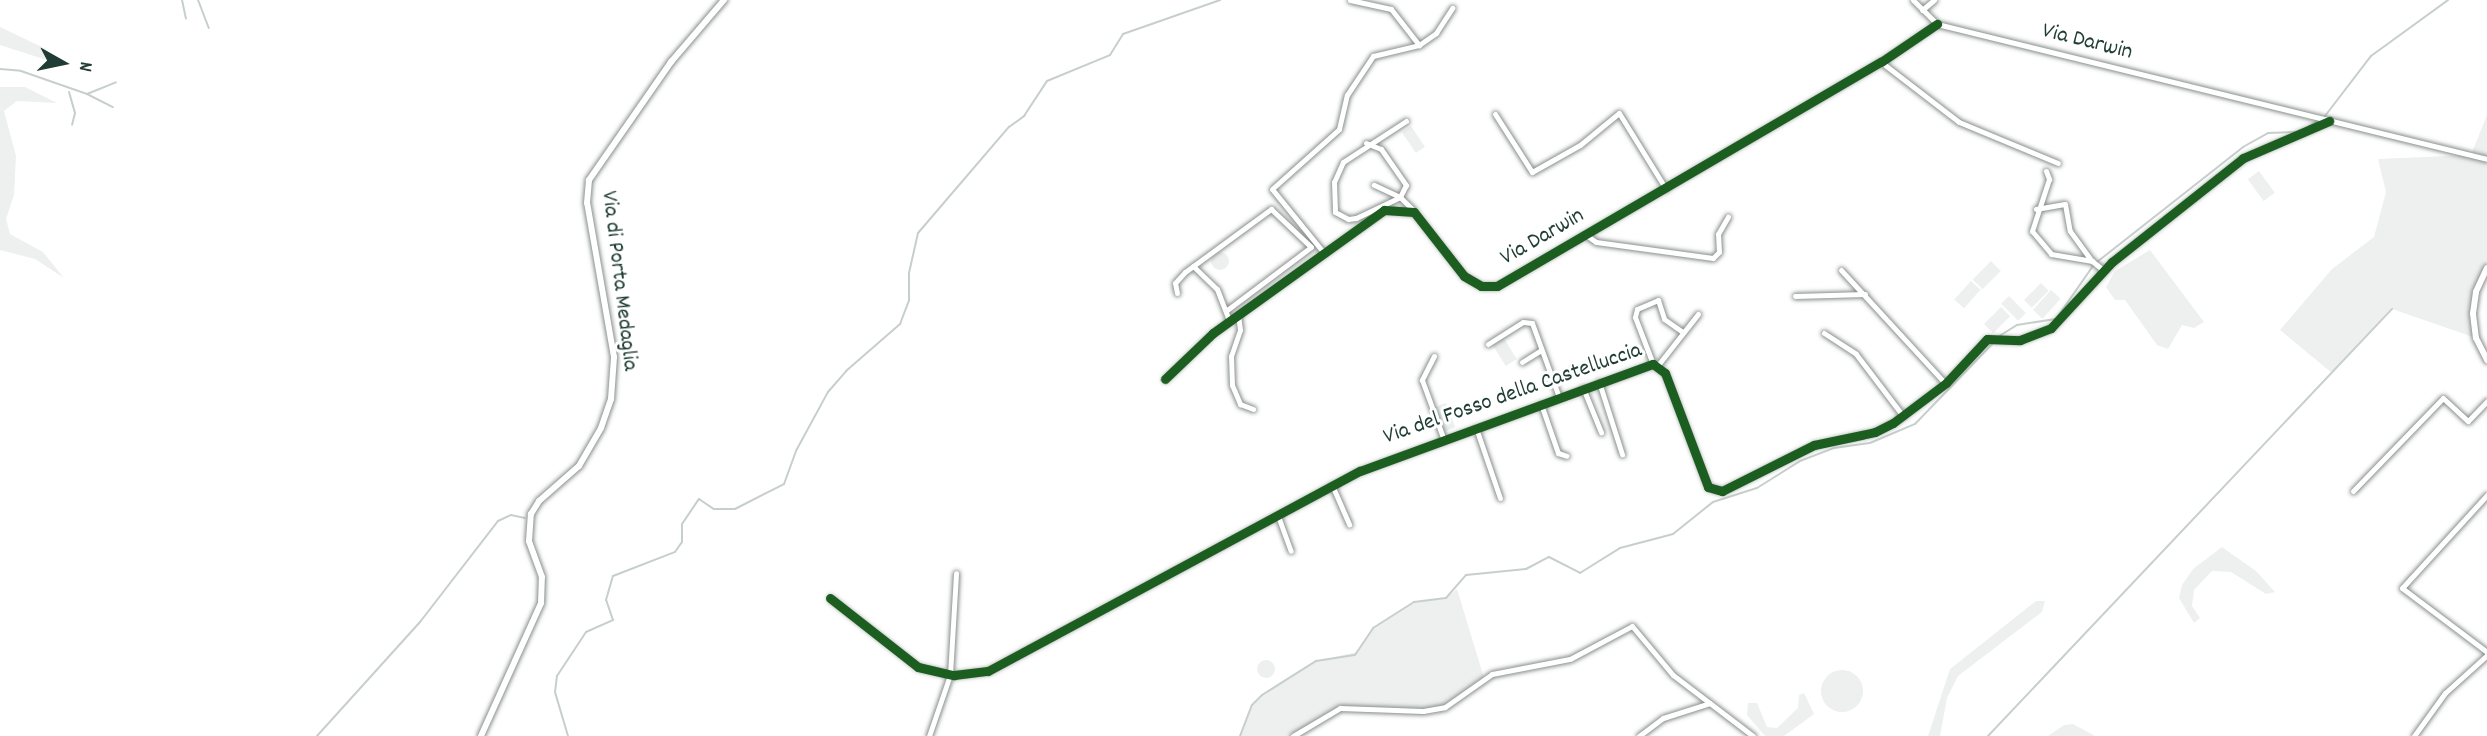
<!DOCTYPE html>
<html>
<head>
<meta charset="utf-8">
<style>
  body { margin:0 }
  #map { position:relative; width:2487px; height:736px; overflow:hidden; background:#fff; font-family:Dekko,sans-serif }
  div>[style] { position:absolute }
  [style*='--x'] { left:calc(var(--x)*1px); top:calc(var(--y)*1px); width:calc(var(--w)*1px); rotate:calc(var(--a)*1deg) }
  .built>* { inset:0; background:#edf0ef; transform-origin:0 0 }
  .round { border-radius:50% }
  .stream>* { height:2px; margin:-1px; padding:0 1px; transform-origin:1px; border-radius:1px; background:#c7cfcd }
  .roads { filter:drop-shadow(0 0 2px #898f8d) drop-shadow(0 0 2px #898f8d) }
  .minor>* { height:5px; margin:-2.5px; padding:0 2.5px; transform-origin:2.5px; border-radius:2.5px; background:#fff }
  .tertiary>* { height:6px; margin:-3px; padding:0 3px; transform-origin:3px; border-radius:3px; background:#fff }
  .cycleway>* { height:9px; margin:-4.5px; padding:0 4.5px; transform-origin:4.5px; border-radius:4.5px; background:#1b5e20 }
  span { translate:-50% -50%; white-space:nowrap; text-align:center; line-height:1.15; -webkit-text-stroke:6px #fff; paint-order:stroke }
  .street-label { font-size:23px; color:#1f3d34 }
  .north { position:absolute; left:28px; top:28px; width:70px; height:70px; -webkit-text-stroke:5px #fff; paint-order:stroke; rotate:99deg; font-size:19px; font-weight:700; line-height:28px; text-align:center; color:#1f3d34 }
  .north::after { content:''; display:block; margin:auto; width:24px; height:32px; background:#1f3d34; clip-path:polygon(50% 0,100% 100%,50% 72%,0 100%) }
</style>
</head>
<body>
<div id="map">
  <div class="built">
    <i style="clip-path:polygon(0 27px,44px 48px,62px 65px,0 45px)"></i>
    <i style="clip-path:polygon(0 87px,25px 87px,57px 103px,17px 101px,4px 111px,16px 156px,14px 195px,6px 219px,10px 234px,43px 252px,64px 278px,35px 259px,0 250px)"></i>
    <i style="clip-path:polygon(2487px 115px,2487px 269px,2473px 310px,2476px 338px,2392px 309px,2332px 373px,2280px 330px,2332px 269px,2374px 237px,2386px 192px,2378px 159px,2471px 155px)"></i>
    <i style="left:1411px;top:126px;width:25px;height:11px;rotate:56deg"></i>
    <i style="left:2259px;top:171px;width:27px;height:14px;rotate:54deg"></i>
    <i style="clip-path:polygon(2150px 250px,2204px 322px,2194px 328px,2182px 325px,2168px 349px,2157px 345px,2125px 300px,2115px 300px,2106px 287px,2115px 271px)"></i>
    <i class="round" style="left:1211px;top:252px;width:18px;height:18px"></i>
    <i style="left:1991px;top:261px;width:14px;height:26px;rotate:45deg"></i>
    <i style="left:1971px;top:281px;width:13px;height:25px;rotate:42deg"></i>
    <i style="left:2041px;top:283px;width:11px;height:24px;rotate:45deg"></i>
    <i style="left:2051px;top:290px;width:13px;height:27px;rotate:42deg"></i>
    <i style="left:2009px;top:296px;width:24px;height:11px;rotate:45deg"></i>
    <i style="left:2001px;top:307px;width:13px;height:24px;rotate:45deg"></i>
    <i style="left:1503px;top:337px;width:26px;height:13px;rotate:58deg"></i>
    <i style="left:1446px;top:403px;width:26px;height:12px;rotate:69deg"></i>
    <i style="clip-path:polygon(2222px 547px,2256px 571px,2275px 592px,2266px 594px,2231px 572px,2212px 571px,2194px 590px,2192px 606px,2200px 618px,2194px 623px,2179px 598px,2182px 585px,2193px 569px)"></i>
    <i style="clip-path:polygon(1457px 589px,1484px 678px,1454px 702px,1423px 711px,1340px 708px,1294px 736px,1240px 736px,1252px 705px,1266px 692px,1316px 661px,1357px 652px,1373px 628px,1414px 602px,1446px 598px)"></i>
    <i style="clip-path:polygon(2036px 601px,2045px 601px,2042px 612px,1958px 676px,1947px 698px,1940px 736px,1928px 736px,1950px 669px)"></i>
    <i class="round" style="left:1257px;top:660px;width:18px;height:18px"></i>
    <i class="round" style="left:1821px;top:670px;width:42px;height:42px"></i>
    <i style="clip-path:polygon(1804px 693px,1814px 714px,1784px 736px,1765px 736px,1747px 715px,1748px 703px,1757px 703px,1767px 727px,1777px 728px,1798px 708px,1799px 695px)"></i>
    <i style="clip-path:polygon(2073px 724px,2095px 736px,2048px 736px,2064px 725px)"></i>
  </div>
  <div class="stream">
    <i style="--x:182;--y:0;--w:19;--a:78"></i>
    <i style="--x:198;--y:0;--w:30;--a:69"></i>
    <i style="--x:0;--y:69;--w:21;--a:5"></i>
    <i style="--x:21;--y:71;--w:70;--a:19.2"></i>
    <i style="--x:87;--y:94;--w:31;--a:-22"></i>
    <i style="--x:69;--y:92;--w:22;--a:74"></i>
    <i style="--x:75;--y:113;--w:12;--a:104"></i>
    <i style="--x:87;--y:94;--w:29;--a:27"></i>
    <i style="--x:2325;--y:116;--w:76;--a:-52.5"></i>
    <i style="--x:2371;--y:56;--w:95;--a:-36"></i>
    <i style="--x:2308;--y:127;--w:14;--a:-34"></i>
    <i style="--x:2097;--y:262;--w:186;--a:-38.2"></i>
    <i style="--x:2243;--y:147;--w:29;--a:-29"></i>
    <i style="--x:2268;--y:133;--w:31;--a:-2"></i>
    <i style="--x:317;--y:736;--w:154;--a:-47.9"></i>
    <i style="--x:420;--y:622;--w:128;--a:-52.3"></i>
    <i style="--x:498;--y:521;--w:14;--a:-25"></i>
    <i style="--x:511;--y:515;--w:14;--a:12"></i>
    <i style="--x:568;--y:736;--w:46;--a:-106.5"></i>
    <i style="--x:555;--y:692;--w:16;--a:-83"></i>
    <i style="--x:557;--y:676;--w:53;--a:-56.6"></i>
    <i style="--x:586;--y:632;--w:30;--a:-24"></i>
    <i style="--x:613;--y:620;--w:21;--a:-109"></i>
    <i style="--x:606;--y:600;--w:25;--a:-74"></i>
    <i style="--x:613;--y:576;--w:66;--a:-21.2"></i>
    <i style="--x:675;--y:552;--w:12;--a:-55"></i>
    <i style="--x:682;--y:542;--w:18;--a:-90"></i>
    <i style="--x:682;--y:524;--w:30;--a:-56"></i>
    <i style="--x:699;--y:499;--w:18;--a:34"></i>
    <i style="--x:714;--y:509;--w:21;--a:0"></i>
    <i style="--x:735;--y:509;--w:55;--a:-27"></i>
    <i style="--x:784;--y:484;--w:37;--a:-70"></i>
    <i style="--x:797;--y:449;--w:65;--a:-61.5"></i>
    <i style="--x:828;--y:392;--w:28;--a:-49"></i>
    <i style="--x:846;--y:371;--w:72;--a:-41"></i>
    <i style="--x:900;--y:324;--w:26;--a:-69"></i>
    <i style="--x:909;--y:300;--w:27;--a:-90"></i>
    <i style="--x:909;--y:273;--w:41;--a:-77.3"></i>
    <i style="--x:918;--y:233;--w:140;--a:-49.4"></i>
    <i style="--x:1009;--y:127;--w:19;--a:-36"></i>
    <i style="--x:1024;--y:116;--w:42;--a:-56.7"></i>
    <i style="--x:1047;--y:81;--w:68;--a:-22.4"></i>
    <i style="--x:1110;--y:55;--w:25;--a:-58"></i>
    <i style="--x:1123;--y:34;--w:103;--a:-19.3"></i>
    <i style="--x:1240;--y:736;--w:33;--a:-69"></i>
    <i style="--x:1252;--y:705;--w:14;--a:-45"></i>
    <i style="--x:1262;--y:695;--w:64;--a:-32.2"></i>
    <i style="--x:1316;--y:661;--w:39;--a:-9"></i>
    <i style="--x:1355;--y:655;--w:32;--a:-56"></i>
    <i style="--x:1373;--y:628;--w:49;--a:-32.4"></i>
    <i style="--x:1414;--y:602;--w:32;--a:-7"></i>
    <i style="--x:1446;--y:598;--w:30;--a:-49"></i>
    <i style="--x:1466;--y:575;--w:60;--a:-5.7"></i>
    <i style="--x:1526;--y:569;--w:26;--a:-28"></i>
    <i style="--x:1549;--y:557;--w:35;--a:27"></i>
    <i style="--x:1580;--y:573;--w:47;--a:-32"></i>
    <i style="--x:1620;--y:548;--w:55;--a:-14.8"></i>
    <i style="--x:1673;--y:534;--w:51;--a:-38.7"></i>
    <i style="--x:1713;--y:502;--w:46;--a:-17.7"></i>
    <i style="--x:1757;--y:488;--w:51;--a:-32.1"></i>
    <i style="--x:1800;--y:461;--w:36;--a:-21"></i>
    <i style="--x:1834;--y:448;--w:36;--a:-8"></i>
    <i style="--x:1870;--y:443;--w:49;--a:-22.9"></i>
    <i style="--x:1915;--y:424;--w:124;--a:-46"></i>
    <i style="--x:2001;--y:335;--w:19;--a:-32"></i>
    <i style="--x:2017;--y:325;--w:39;--a:-9"></i>
    <i style="--x:2056;--y:319;--w:65;--a:-55.1"></i>
    <i style="--x:1988;--y:736;--w:588;--a:-46.59"></i>
  </div>
  <div class="roads">
    <div class="minor">
      <i style="--x:1350;--y:0;--w:42;--a:12.4"></i>
      <i style="--x:1391;--y:9;--w:46;--a:52.1"></i>
      <i style="--x:1913;--y:0;--w:34;--a:45"></i>
      <i style="--x:1937;--y:24;--w:566;--a:13.79"></i>
      <i style="--x:1922;--y:10;--w:16;--a:-40"></i>
      <i style="--x:1881;--y:62;--w:98;--a:37.6"></i>
      <i style="--x:1959;--y:122;--w:107;--a:22.5"></i>
      <i style="--x:1495;--y:114;--w:69;--a:57.5"></i>
      <i style="--x:1532;--y:172;--w:55;--a:-29.4"></i>
      <i style="--x:1580;--y:145;--w:50;--a:-39.4"></i>
      <i style="--x:1619;--y:113;--w:89;--a:58.3"></i>
      <i style="--x:1406;--y:121;--w:75;--a:146.9"></i>
      <i style="--x:1343;--y:162;--w:22;--a:114"></i>
      <i style="--x:1334;--y:182;--w:30;--a:88"></i>
      <i style="--x:1335;--y:212;--w:15;--a:28"></i>
      <i style="--x:1348;--y:219;--w:8;--a:-7"></i>
      <i style="--x:1356;--y:218;--w:49;--a:-25.5"></i>
      <i style="--x:1400;--y:197;--w:20;--a:45"></i>
      <i style="--x:1366;--y:143;--w:16;--a:22"></i>
      <i style="--x:1381;--y:149;--w:44;--a:55.2"></i>
      <i style="--x:1406;--y:185;--w:13;--a:117"></i>
      <i style="--x:1400;--y:197;--w:29;--a:-155"></i>
      <i style="--x:2046;--y:171;--w:9;--a:69"></i>
      <i style="--x:2049;--y:179;--w:55;--a:108.1"></i>
      <i style="--x:2032;--y:231;--w:30;--a:50"></i>
      <i style="--x:2051;--y:254;--w:42;--a:9.7"></i>
      <i style="--x:2092;--y:261;--w:14;--a:39"></i>
      <i style="--x:2036;--y:209;--w:29;--a:-10"></i>
      <i style="--x:2065;--y:204;--w:27;--a:80"></i>
      <i style="--x:2070;--y:231;--w:37;--a:54"></i>
      <i style="--x:1586;--y:235;--w:12;--a:35"></i>
      <i style="--x:1596;--y:242;--w:118;--a:7.8"></i>
      <i style="--x:1713;--y:258;--w:8;--a:-45"></i>
      <i style="--x:1719;--y:252;--w:18;--a:-93"></i>
      <i style="--x:1718;--y:234;--w:20;--a:-60"></i>
      <i style="--x:1324;--y:253;--w:82;--a:-129.1"></i>
      <i style="--x:1272;--y:189;--w:90;--a:-41.8"></i>
      <i style="--x:1339;--y:129;--w:35;--a:-77"></i>
      <i style="--x:1347;--y:95;--w:47;--a:-56.3"></i>
      <i style="--x:1373;--y:56;--w:47;--a:-13.4"></i>
      <i style="--x:1419;--y:45;--w:21;--a:-35"></i>
      <i style="--x:1436;--y:33;--w:30;--a:-57"></i>
      <i style="--x:1193;--y:266;--w:33;--a:44"></i>
      <i style="--x:1217;--y:289;--w:34;--a:69"></i>
      <i style="--x:1841;--y:270;--w:154;--a:47.4"></i>
      <i style="--x:1177;--y:293;--w:10;--a:-101"></i>
      <i style="--x:1175;--y:283;--w:15;--a:-48"></i>
      <i style="--x:1185;--y:272;--w:107;--a:-36.2"></i>
      <i style="--x:1271;--y:209;--w:55;--a:43.5"></i>
      <i style="--x:1311;--y:247;--w:105;--a:143.1"></i>
      <i style="--x:1795;--y:296;--w:70;--a:-1.6"></i>
      <i style="--x:1238;--y:315;--w:15;--a:82"></i>
      <i style="--x:1240;--y:330;--w:28;--a:109"></i>
      <i style="--x:1231;--y:356;--w:29;--a:88"></i>
      <i style="--x:1232;--y:385;--w:21;--a:67"></i>
      <i style="--x:1240;--y:404;--w:14;--a:21"></i>
      <i style="--x:1824;--y:333;--w:38;--a:33"></i>
      <i style="--x:1856;--y:354;--w:78;--a:52.8"></i>
      <i style="--x:1488;--y:344;--w:41;--a:-32.2"></i>
      <i style="--x:1523;--y:322;--w:9;--a:6"></i>
      <i style="--x:1532;--y:323;--w:79;--a:70"></i>
      <i style="--x:1434;--y:356;--w:27;--a:117"></i>
      <i style="--x:1422;--y:380;--w:64;--a:69.9"></i>
      <i style="--x:1522;--y:362;--w:22;--a:-32"></i>
      <i style="--x:1653;--y:364;--w:50;--a:-111"></i>
      <i style="--x:1635;--y:317;--w:8;--a:-76"></i>
      <i style="--x:1637;--y:309;--w:23;--a:-23"></i>
      <i style="--x:1658;--y:300;--w:20;--a:72"></i>
      <i style="--x:1664;--y:319;--w:21;--a:35"></i>
      <i style="--x:1658;--y:365;--w:65;--a:-51.9"></i>
      <i style="--x:1165;--y:379;--w:66;--a:-43.8"></i>
      <i style="--x:1213;--y:333;--w:211;--a:-35.7"></i>
      <i style="--x:1384;--y:210;--w:30;--a:4"></i>
      <i style="--x:1414;--y:212;--w:81;--a:52"></i>
      <i style="--x:1464;--y:276;--w:20;--a:30"></i>
      <i style="--x:1481;--y:286;--w:16;--a:0"></i>
      <i style="--x:1497;--y:286;--w:445;--a:-30.3"></i>
      <i style="--x:1881;--y:62;--w:68;--a:-34.2"></i>
      <i style="--x:1599;--y:382;--w:76;--a:72.3"></i>
      <i style="--x:1583;--y:388;--w:48;--a:67.8"></i>
      <i style="--x:1541;--y:404;--w:52;--a:70.9"></i>
      <i style="--x:1558;--y:453;--w:9;--a:18"></i>
      <i style="--x:1476;--y:428;--w:74;--a:71.1"></i>
      <i style="--x:1332;--y:485;--w:43;--a:66.4"></i>
      <i style="--x:2353;--y:491;--w:129;--a:-45.9"></i>
      <i style="--x:2443;--y:398;--w:34;--a:43"></i>
      <i style="--x:2468;--y:421;--w:28;--a:-46"></i>
      <i style="--x:2487;--y:495;--w:126;--a:132.4"></i>
      <i style="--x:2402;--y:588;--w:106;--a:37"></i>
      <i style="--x:1278;--y:516;--w:37;--a:70"></i>
      <i style="--x:830;--y:598;--w:112;--a:38.1"></i>
      <i style="--x:918;--y:667;--w:37;--a:13"></i>
      <i style="--x:954;--y:675;--w:34;--a:-7"></i>
      <i style="--x:988;--y:671;--w:422;--a:-28.3"></i>
      <i style="--x:1360;--y:471;--w:312;--a:-20.1"></i>
      <i style="--x:1653;--y:364;--w:15;--a:37"></i>
      <i style="--x:1665;--y:373;--w:122;--a:69.3"></i>
      <i style="--x:1708;--y:487;--w:15;--a:16"></i>
      <i style="--x:1722;--y:491;--w:103;--a:-26.6"></i>
      <i style="--x:1814;--y:445;--w:62;--a:-12"></i>
      <i style="--x:1875;--y:432;--w:20;--a:-27"></i>
      <i style="--x:1893;--y:423;--w:66;--a:-37"></i>
      <i style="--x:1946;--y:383;--w:60;--a:-47"></i>
      <i style="--x:1987;--y:339;--w:33;--a:2"></i>
      <i style="--x:2020;--y:340;--w:33;--a:-21"></i>
      <i style="--x:2051;--y:328;--w:90;--a:-47.3"></i>
      <i style="--x:2112;--y:262;--w:167;--a:-38.4"></i>
      <i style="--x:2243;--y:158;--w:94;--a:-23.3"></i>
      <i style="--x:929;--y:736;--w:65;--a:-71"></i>
      <i style="--x:950;--y:675;--w:102;--a:-86.6"></i>
      <i style="--x:1293;--y:736;--w:55;--a:-30.8"></i>
      <i style="--x:1340;--y:708;--w:83;--a:2.1"></i>
      <i style="--x:1423;--y:711;--w:22;--a:-10"></i>
      <i style="--x:1445;--y:707;--w:57;--a:-35.1"></i>
      <i style="--x:1492;--y:674;--w:79;--a:-10.9"></i>
      <i style="--x:1570;--y:659;--w:70;--a:-28"></i>
      <i style="--x:1632;--y:626;--w:64;--a:50.1"></i>
      <i style="--x:1673;--y:675;--w:101;--a:37.3"></i>
      <i style="--x:1639;--y:736;--w:30;--a:-37"></i>
      <i style="--x:1663;--y:718;--w:49;--a:-17.7"></i>
      <i style="--x:2414;--y:736;--w:53;--a:-54.2"></i>
      <i style="--x:2445;--y:693;--w:57;--a:-42.1"></i>
    </div>
    <div class="tertiary">
      <i style="--x:2487;--y:268;--w:26;--a:115"></i>
      <i style="--x:2476;--y:292;--w:22;--a:98"></i>
      <i style="--x:2473;--y:314;--w:24;--a:83"></i>
      <i style="--x:2476;--y:338;--w:25;--a:63"></i>
      <i style="--x:481;--y:736;--w:146;--a:-65.7"></i>
      <i style="--x:541;--y:603;--w:26;--a:-88"></i>
      <i style="--x:542;--y:577;--w:38;--a:-110"></i>
      <i style="--x:529;--y:541;--w:27;--a:-86"></i>
      <i style="--x:531;--y:514;--w:15;--a:-58"></i>
      <i style="--x:539;--y:501;--w:53;--a:-41.2"></i>
      <i style="--x:579;--y:466;--w:44;--a:-59.9"></i>
      <i style="--x:601;--y:428;--w:31;--a:-71"></i>
      <i style="--x:611;--y:399;--w:42;--a:-85.9"></i>
      <i style="--x:614;--y:357;--w:156;--a:-99.9"></i>
      <i style="--x:587;--y:203;--w:23;--a:-85"></i>
      <i style="--x:589;--y:180;--w:144;--a:-55.2"></i>
      <i style="--x:671;--y:62;--w:82;--a:-49.5"></i>
    </div>
  </div>
  <div class="cycleway">
    <i style="--x:1165;--y:379;--w:66;--a:-43.8"></i>
    <i style="--x:1213;--y:333;--w:211;--a:-35.7"></i>
    <i style="--x:1384;--y:210;--w:30;--a:4"></i>
    <i style="--x:1414;--y:212;--w:81;--a:52"></i>
    <i style="--x:1464;--y:276;--w:20;--a:30"></i>
    <i style="--x:1481;--y:286;--w:16;--a:0"></i>
    <i style="--x:1497;--y:286;--w:445;--a:-30.3"></i>
    <i style="--x:1881;--y:62;--w:68;--a:-34.2"></i>
    <i style="--x:830;--y:598;--w:112;--a:38.1"></i>
    <i style="--x:918;--y:667;--w:37;--a:13"></i>
    <i style="--x:954;--y:675;--w:34;--a:-7"></i>
    <i style="--x:988;--y:671;--w:422;--a:-28.3"></i>
    <i style="--x:1360;--y:471;--w:312;--a:-20.1"></i>
    <i style="--x:1653;--y:364;--w:15;--a:37"></i>
    <i style="--x:1665;--y:373;--w:122;--a:69.3"></i>
    <i style="--x:1708;--y:487;--w:15;--a:16"></i>
    <i style="--x:1722;--y:491;--w:103;--a:-26.6"></i>
    <i style="--x:1814;--y:445;--w:62;--a:-12"></i>
    <i style="--x:1875;--y:432;--w:20;--a:-27"></i>
    <i style="--x:1893;--y:423;--w:66;--a:-37"></i>
    <i style="--x:1946;--y:383;--w:60;--a:-47"></i>
    <i style="--x:1987;--y:339;--w:33;--a:2"></i>
    <i style="--x:2020;--y:340;--w:33;--a:-21"></i>
    <i style="--x:2051;--y:328;--w:90;--a:-47.3"></i>
    <i style="--x:2112;--y:262;--w:167;--a:-38.4"></i>
    <i style="--x:2243;--y:158;--w:94;--a:-23.3"></i>
  </div>
  <div class="street-label">
    <span style="left:2087px;top:43px;rotate:14deg">Via Darwin</span>
    <span style="left:1543px;top:238px;rotate:-30deg">Via Darwin</span>
    <span style="left:618px;top:281px;rotate:83deg">Via di Porta Medaglia</span>
    <span style="left:1513px;top:395px;rotate:-19deg">Via del Fosso della Castelluccia</span>
  </div>
  <div class="north">N</div>
</div>
</body>
</html>
